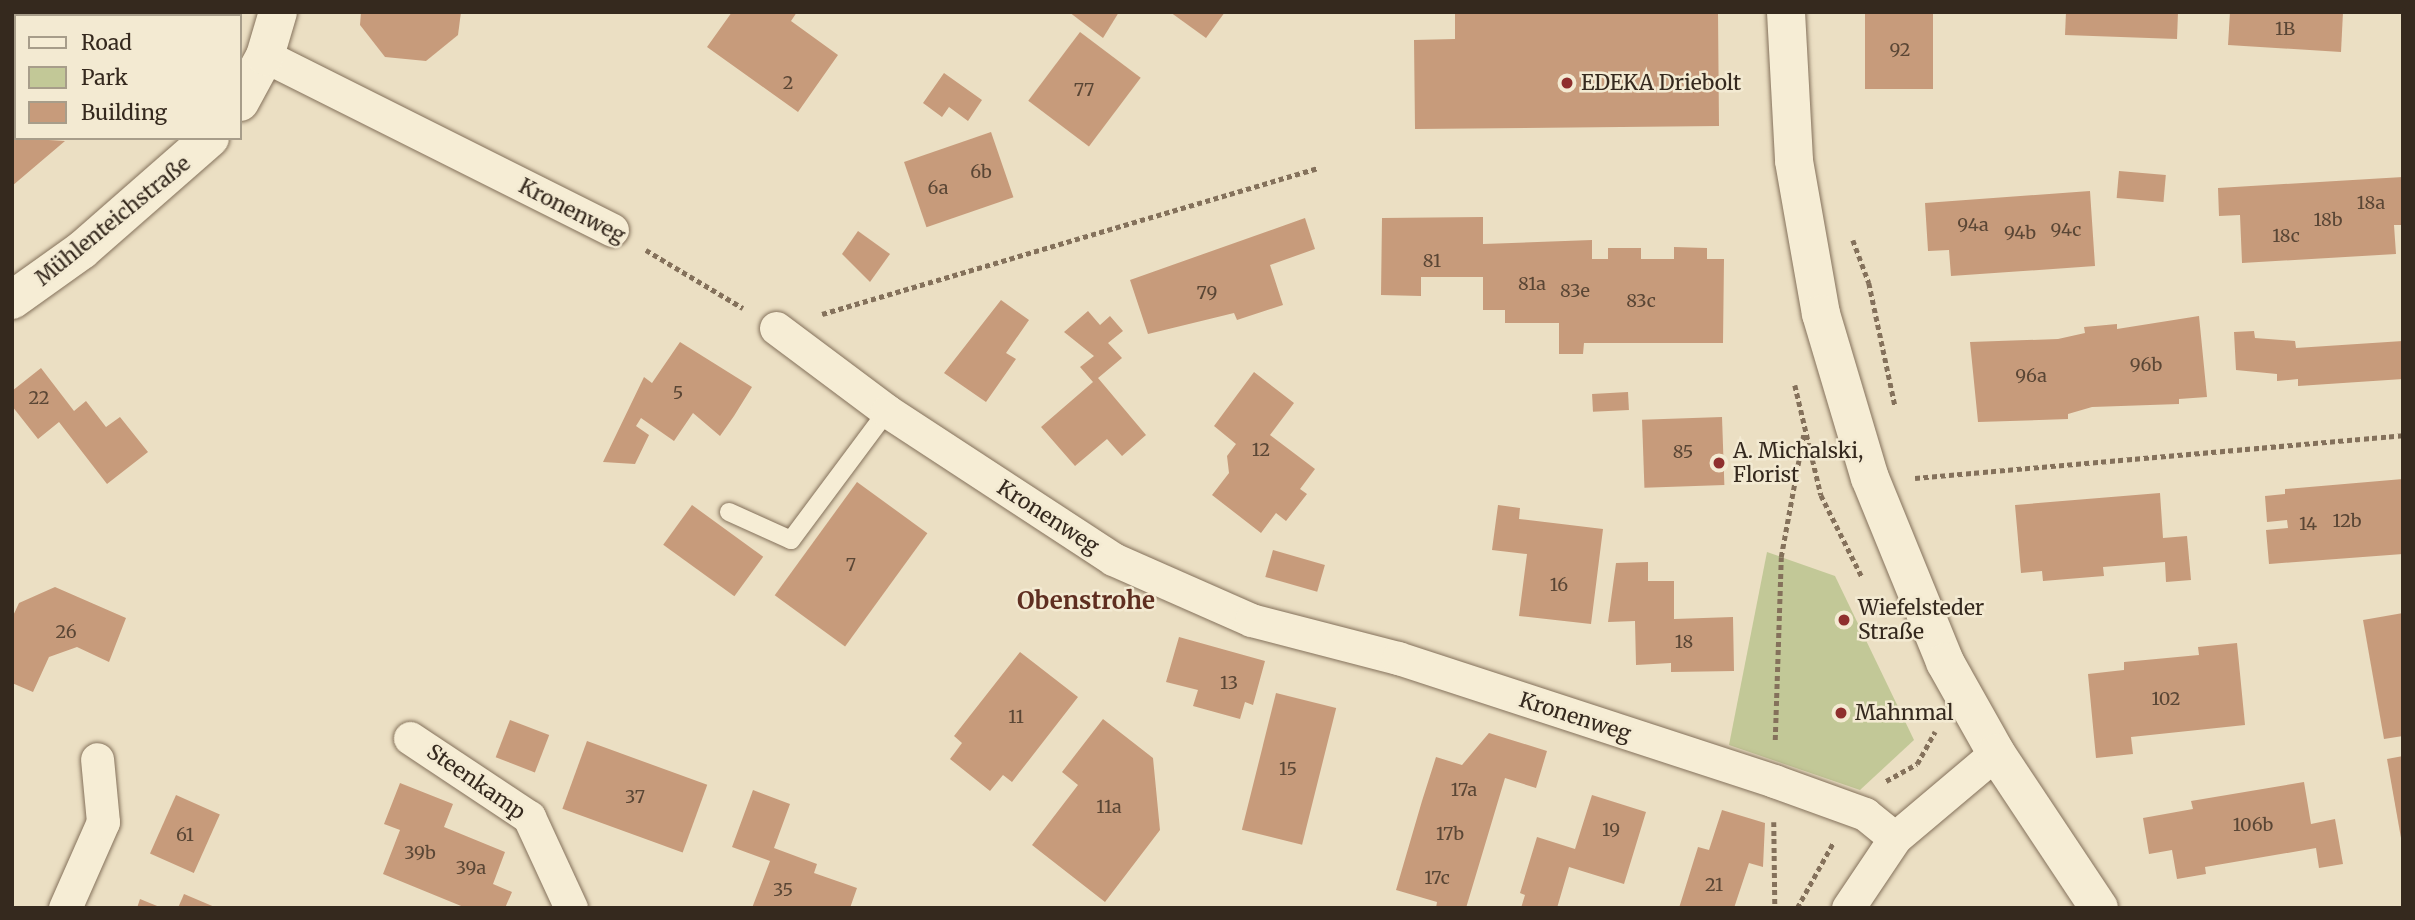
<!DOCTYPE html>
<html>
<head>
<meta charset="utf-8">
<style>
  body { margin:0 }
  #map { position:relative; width:2415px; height:920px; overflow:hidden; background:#ebdfc3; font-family:Merriweather,serif }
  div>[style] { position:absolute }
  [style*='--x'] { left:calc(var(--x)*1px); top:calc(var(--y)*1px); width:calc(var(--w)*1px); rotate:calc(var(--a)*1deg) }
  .green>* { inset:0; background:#c2c897 }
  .building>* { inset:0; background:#c79b7b; transform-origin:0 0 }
  .path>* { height:4.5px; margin-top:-2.25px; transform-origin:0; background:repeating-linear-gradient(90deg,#84715b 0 5px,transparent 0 8.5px) }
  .roads { filter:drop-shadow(0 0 2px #84715b) drop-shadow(0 0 2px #84715b) }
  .lane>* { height:18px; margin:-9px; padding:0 9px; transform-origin:9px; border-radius:9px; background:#f6edd5 }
  .street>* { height:33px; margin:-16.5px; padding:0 16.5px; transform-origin:16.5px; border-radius:16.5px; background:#f6edd5 }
  .secondary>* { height:38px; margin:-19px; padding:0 19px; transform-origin:19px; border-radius:19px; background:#f6edd5 }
  .dots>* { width:19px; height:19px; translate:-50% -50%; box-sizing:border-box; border:4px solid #f3ead2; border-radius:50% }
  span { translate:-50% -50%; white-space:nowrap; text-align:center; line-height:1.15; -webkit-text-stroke:5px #f3ead2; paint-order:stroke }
  .number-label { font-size:18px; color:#5a4635 }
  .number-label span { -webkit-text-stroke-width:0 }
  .poi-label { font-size:21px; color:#35291e }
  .left { translate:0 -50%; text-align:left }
  .street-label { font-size:21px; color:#35291e }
  .quarter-label { font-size:24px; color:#5f2e20; font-weight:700 }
  .frame { position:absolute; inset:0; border:14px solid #35291e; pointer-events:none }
  .legend { position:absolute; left:14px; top:14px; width:228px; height:126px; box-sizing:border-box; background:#f3ead2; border:2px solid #a79d8a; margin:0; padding:9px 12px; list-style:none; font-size:21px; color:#35291e }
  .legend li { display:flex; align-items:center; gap:14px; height:35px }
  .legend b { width:35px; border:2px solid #a79d8a }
</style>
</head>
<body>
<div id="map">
  <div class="green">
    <i style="clip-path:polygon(1767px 552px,1835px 576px,1914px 740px,1860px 790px,1729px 745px)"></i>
  </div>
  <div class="building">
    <i style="clip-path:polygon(12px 12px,48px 12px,51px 16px,16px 16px,16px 38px)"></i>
    <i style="clip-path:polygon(110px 12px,220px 12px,218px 16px)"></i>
    <i style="clip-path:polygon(361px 12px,461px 12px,458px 35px,426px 61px,385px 57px,360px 25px)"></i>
    <i style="clip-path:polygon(732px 12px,797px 12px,791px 21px,838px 55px,798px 112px,707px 47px)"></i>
    <i style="clip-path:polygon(1069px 12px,1119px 12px,1103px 38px)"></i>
    <i style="clip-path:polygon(1170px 12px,1225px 12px,1206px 38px)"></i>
    <i style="clip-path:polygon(1455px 12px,1718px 12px,1719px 126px,1415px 129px,1414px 40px,1455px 39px)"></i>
    <i style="left:1865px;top:12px;width:68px;height:77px"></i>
    <i style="clip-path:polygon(2066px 12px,2178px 12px,2177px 39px,2065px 35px)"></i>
    <i style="clip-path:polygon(2230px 12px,2343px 12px,2341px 52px,2228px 45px)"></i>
    <i style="left:1080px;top:32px;width:76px;height:86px;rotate:37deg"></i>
    <i style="clip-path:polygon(944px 73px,982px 100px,968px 121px,949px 107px,942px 117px,923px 103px)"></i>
    <i style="clip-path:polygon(12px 81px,16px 138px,65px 141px,12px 186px)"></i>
    <i style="left:991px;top:132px;width:69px;height:92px;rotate:71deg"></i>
    <i style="left:2119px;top:171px;width:47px;height:27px;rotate:5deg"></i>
    <i style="clip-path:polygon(2403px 177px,2403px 225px,2394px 225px,2396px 254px,2242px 263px,2240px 215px,2219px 216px,2218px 188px)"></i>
    <i style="clip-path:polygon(2090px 191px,2095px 266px,1951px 276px,1949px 250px,1928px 251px,1925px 203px)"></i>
    <i style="clip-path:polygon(1483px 217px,1483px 244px,1592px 240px,1592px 259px,1608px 259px,1608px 248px,1641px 248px,1641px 259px,1674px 259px,1674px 247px,1707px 248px,1707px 259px,1724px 259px,1723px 343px,1584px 343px,1583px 354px,1559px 354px,1559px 323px,1505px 323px,1505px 310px,1483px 310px,1483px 277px,1421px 277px,1421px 296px,1381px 295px,1382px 218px)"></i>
    <i style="clip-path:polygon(1305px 218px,1315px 249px,1270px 265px,1283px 305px,1237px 320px,1234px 313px,1148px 334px,1130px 280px)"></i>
    <i style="clip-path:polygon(858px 231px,890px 254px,870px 282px,842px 254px)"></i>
    <i style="clip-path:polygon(1001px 300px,1029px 320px,1006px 353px,1016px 359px,986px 402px,944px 373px)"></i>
    <i style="clip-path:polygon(1088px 311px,1100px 325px,1110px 316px,1123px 331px,1108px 343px,1122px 358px,1098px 378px,1146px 435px,1122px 456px,1107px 439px,1075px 466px,1041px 427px,1093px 382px,1080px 367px,1094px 356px,1064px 332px)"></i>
    <i style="clip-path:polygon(2199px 316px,2207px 397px,2179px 399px,2179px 404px,2092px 407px,2068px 414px,2068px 419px,1978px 422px,1970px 342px,2058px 339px,2085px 333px,2084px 327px,2117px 324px,2117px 329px)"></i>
    <i style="clip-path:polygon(2254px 331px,2255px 338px,2295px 341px,2296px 348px,2403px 341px,2403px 379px,2298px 386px,2298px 379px,2277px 381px,2277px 374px,2236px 370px,2234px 332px)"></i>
    <i style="clip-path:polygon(680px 342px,752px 387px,734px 416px,720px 436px,693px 413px,674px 441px,641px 418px,636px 426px,649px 435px,635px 464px,603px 462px,644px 377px,652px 383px)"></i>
    <i style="clip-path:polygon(41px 368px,74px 411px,86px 401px,106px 427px,120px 417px,148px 452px,107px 484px,59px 422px,38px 439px,12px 406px,12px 391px)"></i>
    <i style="clip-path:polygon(1254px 372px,1294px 403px,1270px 435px,1315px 469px,1300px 489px,1307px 494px,1286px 521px,1276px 513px,1261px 533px,1212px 495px,1229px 473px,1227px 456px,1236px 444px,1214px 426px)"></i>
    <i style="left:1628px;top:392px;width:18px;height:36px;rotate:87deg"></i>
    <i style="left:1722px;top:417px;width:68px;height:80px;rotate:88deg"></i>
    <i style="clip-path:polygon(2403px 479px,2403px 554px,2269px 564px,2266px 530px,2288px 528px,2287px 520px,2267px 522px,2265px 496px,2285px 494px,2285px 489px)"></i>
    <i style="left:857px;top:482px;width:87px;height:140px;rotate:36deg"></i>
    <i style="clip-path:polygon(2160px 493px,2163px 538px,2187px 536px,2191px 580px,2166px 582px,2165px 562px,2103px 567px,2104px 576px,2043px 581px,2042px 571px,2021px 573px,2015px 505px)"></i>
    <i style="left:692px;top:505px;width:88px;height:49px;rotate:36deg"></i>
    <i style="clip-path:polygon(1498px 505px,1520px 508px,1519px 519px,1603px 529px,1591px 624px,1519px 616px,1527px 554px,1492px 550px)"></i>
    <i style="left:1273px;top:550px;width:54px;height:28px;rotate:16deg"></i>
    <i style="clip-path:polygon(1648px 562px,1648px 581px,1674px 581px,1674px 619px,1733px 617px,1734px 671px,1671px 672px,1671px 663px,1636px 665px,1635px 621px,1608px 622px,1616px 563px)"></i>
    <i style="clip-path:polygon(55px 587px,126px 618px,109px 662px,77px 647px,49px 657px,33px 692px,12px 683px,12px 618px,19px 603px)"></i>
    <i style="clip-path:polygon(2403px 613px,2403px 736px,2384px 739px,2363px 620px)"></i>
    <i style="clip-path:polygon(1179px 637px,1265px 661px,1253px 705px,1245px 702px,1240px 719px,1193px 706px,1198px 690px,1166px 682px)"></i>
    <i style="clip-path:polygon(2237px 643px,2245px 725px,2131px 737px,2133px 754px,2096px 758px,2088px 674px,2124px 670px,2124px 662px,2199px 655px,2198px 647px)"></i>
    <i style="clip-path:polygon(1020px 652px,1078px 697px,1012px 782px,1003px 775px,990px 791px,950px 759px,962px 743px,954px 736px)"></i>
    <i style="left:1276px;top:693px;width:62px;height:141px;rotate:14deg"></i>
    <i style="clip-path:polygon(1103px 719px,1153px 758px,1160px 830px,1105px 902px,1032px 845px,1078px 785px,1062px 772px)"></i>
    <i style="left:510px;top:720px;width:42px;height:40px;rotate:21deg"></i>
    <i style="clip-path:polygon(1489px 733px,1547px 751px,1536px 788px,1505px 778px,1466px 908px,1436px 908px,1437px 902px,1396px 890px,1422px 801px,1436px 757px,1462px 765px)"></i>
    <i style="left:587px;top:741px;width:128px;height:72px;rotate:20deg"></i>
    <i style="clip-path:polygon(2403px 756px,2403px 838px,2401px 838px,2387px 759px)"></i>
    <i style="clip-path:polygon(2304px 782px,2311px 824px,2335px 819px,2343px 864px,2319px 868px,2316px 848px,2205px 867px,2206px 874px,2177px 879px,2172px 850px,2149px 854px,2143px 818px,2193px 809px,2191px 801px)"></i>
    <i style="clip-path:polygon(400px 783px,453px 804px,444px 827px,505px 852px,493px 884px,512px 892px,505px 908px,466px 908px,383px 874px,400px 830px,384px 824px)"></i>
    <i style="clip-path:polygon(753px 790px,790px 804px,774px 848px,817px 864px,814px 873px,857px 888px,850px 908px,752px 908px,770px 861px,732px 847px)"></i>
    <i style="left:176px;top:795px;width:48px;height:64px;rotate:24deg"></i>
    <i style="clip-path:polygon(1592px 795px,1646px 812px,1624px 884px,1569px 867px,1557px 908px,1521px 908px,1525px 895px,1520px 893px,1537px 837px,1575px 849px)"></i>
    <i style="clip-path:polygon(1722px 810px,1765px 823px,1763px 867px,1749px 863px,1734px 908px,1679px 908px,1698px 847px,1709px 850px)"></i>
    <i style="clip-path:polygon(184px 894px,217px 908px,178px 908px)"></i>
    <i style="clip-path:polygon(140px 899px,162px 908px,137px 908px)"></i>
  </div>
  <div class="path">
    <i style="--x:1853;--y:240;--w:46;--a:69.6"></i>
    <i style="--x:1869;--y:283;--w:125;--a:78"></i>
    <i style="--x:646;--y:250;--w:113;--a:30.9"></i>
    <i style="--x:822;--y:314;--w:517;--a:-16.4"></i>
    <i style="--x:1795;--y:385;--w:113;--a:76.7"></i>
    <i style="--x:1821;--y:495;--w:92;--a:63.4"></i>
    <i style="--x:1915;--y:478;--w:490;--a:-5"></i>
    <i style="--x:1775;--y:740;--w:183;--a:-88.1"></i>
    <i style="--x:1781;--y:557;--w:127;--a:-79.6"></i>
    <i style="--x:1886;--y:781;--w:35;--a:-29"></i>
    <i style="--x:1917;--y:764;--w:37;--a:-61"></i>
    <i style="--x:1774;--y:822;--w:86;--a:89.3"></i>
    <i style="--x:1797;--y:908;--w:74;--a:-61"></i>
  </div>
  <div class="roads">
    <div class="lane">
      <i style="--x:729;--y:512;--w:68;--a:24.3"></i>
      <i style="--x:791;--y:540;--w:161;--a:-53.3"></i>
    </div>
    <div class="street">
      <i style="--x:265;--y:56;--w:388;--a:26.6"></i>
      <i style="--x:776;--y:328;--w:139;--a:36.8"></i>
      <i style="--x:887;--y:411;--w:270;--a:33.2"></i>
      <i style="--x:1113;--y:559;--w:151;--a:23.8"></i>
      <i style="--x:1251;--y:620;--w:152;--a:14.5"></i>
      <i style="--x:1398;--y:658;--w:396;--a:18.1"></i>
      <i style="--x:1774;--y:781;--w:97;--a:19.9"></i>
      <i style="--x:1865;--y:814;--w:38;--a:39"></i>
      <i style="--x:410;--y:738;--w:143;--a:33.6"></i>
      <i style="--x:529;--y:817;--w:100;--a:65.2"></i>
      <i style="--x:65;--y:908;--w:94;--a:-66.2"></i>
      <i style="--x:103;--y:822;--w:63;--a:-95.4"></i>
      <i style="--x:1848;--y:908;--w:84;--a:-56.1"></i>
      <i style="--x:1895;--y:838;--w:132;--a:-40.1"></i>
    </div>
    <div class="secondary">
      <i style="--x:1786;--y:12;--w:149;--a:86.9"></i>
      <i style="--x:1794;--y:161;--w:155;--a:80"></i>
      <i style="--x:1821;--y:314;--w:171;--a:73.4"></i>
      <i style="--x:1870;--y:478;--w:199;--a:67.8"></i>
      <i style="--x:1945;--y:662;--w:104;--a:60.7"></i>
      <i style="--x:1996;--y:753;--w:186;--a:56.4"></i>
      <i style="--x:240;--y:102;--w:52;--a:-61.5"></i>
      <i style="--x:265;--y:56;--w:46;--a:-73.5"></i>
      <i style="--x:12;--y:300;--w:86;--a:-35.5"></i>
      <i style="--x:82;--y:250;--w:170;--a:-41.2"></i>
    </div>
  </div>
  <div class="dots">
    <i style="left:1567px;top:83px;background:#8f2f2e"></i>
    <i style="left:1719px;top:463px;background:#8f2f2e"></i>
    <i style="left:1844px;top:620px;background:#8f2f2e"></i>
    <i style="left:1841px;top:713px;background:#8f2f2e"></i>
  </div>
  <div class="number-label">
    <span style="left:2285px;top:29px">1B</span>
    <span style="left:1900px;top:50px">92</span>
    <span style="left:788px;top:83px">2</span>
    <span style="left:1084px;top:90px">77</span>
    <span style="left:981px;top:172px">6b</span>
    <span style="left:938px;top:188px">6a</span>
    <span style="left:2371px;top:203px">18a</span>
    <span style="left:2328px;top:220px">18b</span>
    <span style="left:1973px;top:225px">94a</span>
    <span style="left:2066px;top:230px">94c</span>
    <span style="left:2020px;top:233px">94b</span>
    <span style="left:2286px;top:236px">18c</span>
    <span style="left:1432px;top:261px">81</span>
    <span style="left:1532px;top:284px">81a</span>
    <span style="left:1575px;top:291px">83e</span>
    <span style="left:1207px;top:293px">79</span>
    <span style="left:1641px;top:301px">83c</span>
    <span style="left:2146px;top:365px">96b</span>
    <span style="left:2031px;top:376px">96a</span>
    <span style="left:678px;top:393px">5</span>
    <span style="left:39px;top:398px">22</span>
    <span style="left:1261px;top:450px">12</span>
    <span style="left:1683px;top:452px">85</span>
    <span style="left:2347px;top:521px">12b</span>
    <span style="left:2308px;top:524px">14</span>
    <span style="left:851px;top:565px">7</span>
    <span style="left:1559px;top:585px">16</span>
    <span style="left:66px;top:632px">26</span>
    <span style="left:1684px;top:642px">18</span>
    <span style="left:1229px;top:683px">13</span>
    <span style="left:2166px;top:699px">102</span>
    <span style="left:1016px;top:717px">11</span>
    <span style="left:1288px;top:769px">15</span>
    <span style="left:1464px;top:790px">17a</span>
    <span style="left:635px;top:797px">37</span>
    <span style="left:1109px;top:807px">11a</span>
    <span style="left:2253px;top:825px">106b</span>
    <span style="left:1611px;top:830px">19</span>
    <span style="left:1450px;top:834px">17b</span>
    <span style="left:185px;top:835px">61</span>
    <span style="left:420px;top:853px">39b</span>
    <span style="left:471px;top:868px">39a</span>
    <span style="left:1437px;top:878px">17c</span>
    <span style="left:1714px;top:885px">21</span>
    <span style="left:783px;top:890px">35</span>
  </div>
  <div class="poi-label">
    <span class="left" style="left:1581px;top:83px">EDEKA Driebolt</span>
    <span class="left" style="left:1733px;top:463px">A. Michalski,<br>Florist</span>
    <span class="left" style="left:1858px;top:620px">Wiefelsteder<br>Straße</span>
    <span class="left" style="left:1855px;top:713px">Mahnmal</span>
  </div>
  <div class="street-label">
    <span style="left:572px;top:211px;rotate:27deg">Kronenweg</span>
    <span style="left:113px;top:221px;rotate:-39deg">Mühlenteichstraße</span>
    <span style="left:1048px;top:517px;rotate:33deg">Kronenweg</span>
    <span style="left:1575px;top:717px;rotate:18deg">Kronenweg</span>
    <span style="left:476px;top:782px;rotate:35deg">Steenkamp</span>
  </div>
  <div class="quarter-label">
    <span style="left:1086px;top:601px">Obenstrohe</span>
  </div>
  <div class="frame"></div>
  <ul class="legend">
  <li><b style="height:9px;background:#f6edd5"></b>Road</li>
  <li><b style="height:19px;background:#c2c897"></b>Park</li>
  <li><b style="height:19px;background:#c79b7b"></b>Building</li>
  </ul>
</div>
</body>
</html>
